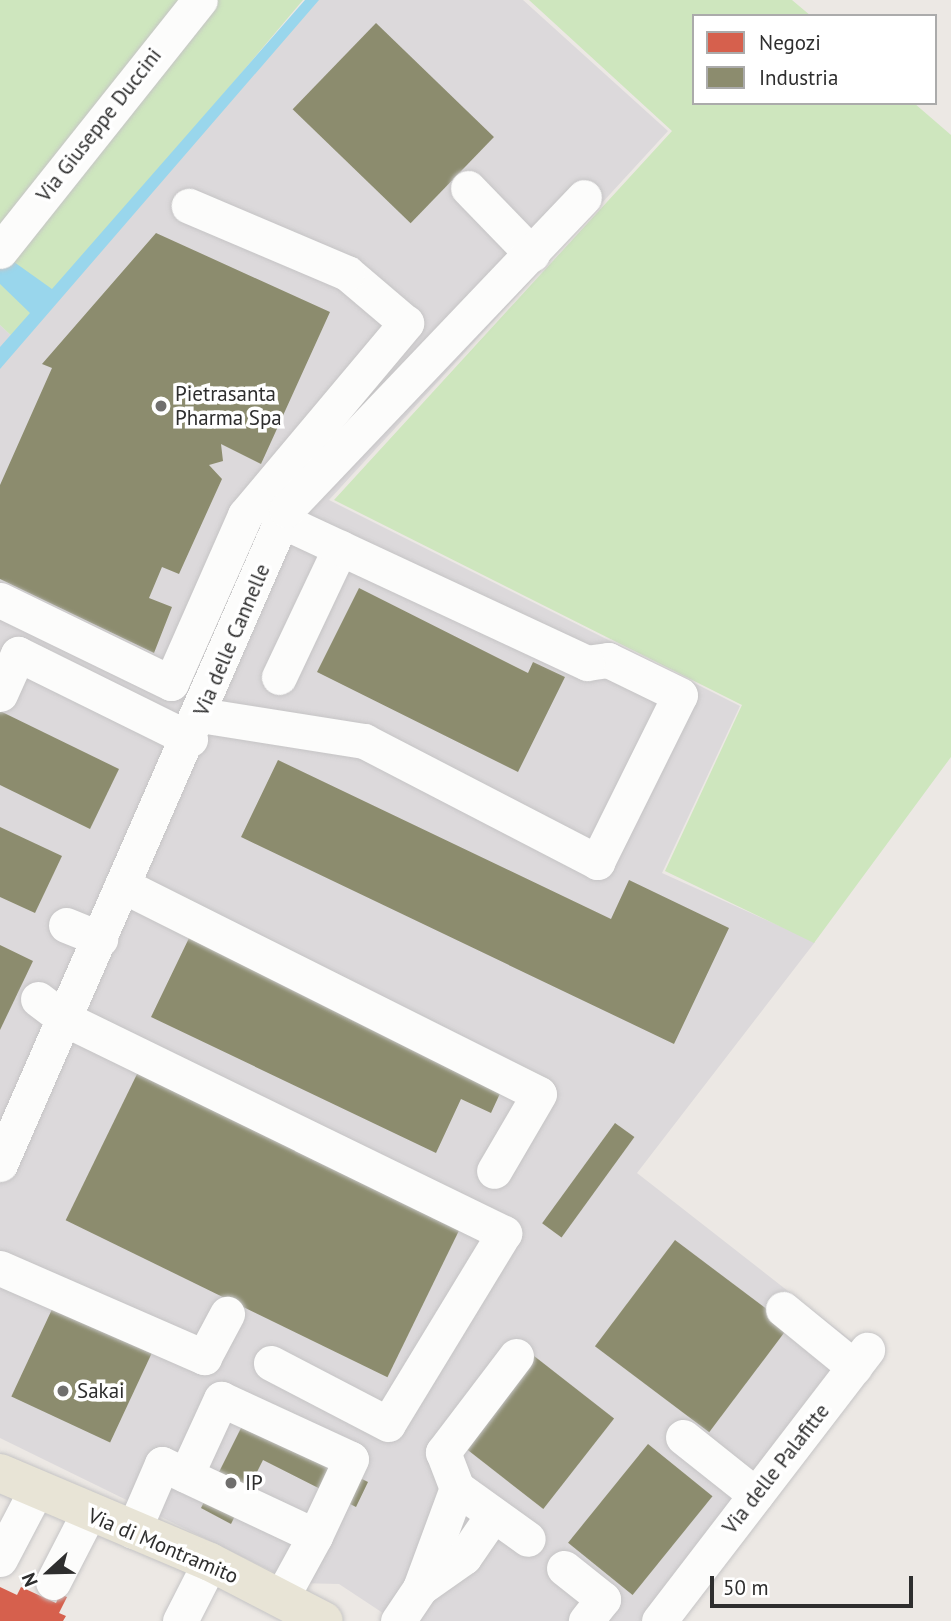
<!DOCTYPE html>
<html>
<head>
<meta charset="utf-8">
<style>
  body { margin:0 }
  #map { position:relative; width:951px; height:1621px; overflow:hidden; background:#ece8e4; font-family:"PT Sans",sans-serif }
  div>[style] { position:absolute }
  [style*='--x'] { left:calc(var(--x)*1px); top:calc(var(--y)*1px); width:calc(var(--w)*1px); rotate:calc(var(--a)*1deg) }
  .industrial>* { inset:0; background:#dcd9db }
  .green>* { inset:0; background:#cee6be }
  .water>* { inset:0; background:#99d6ec }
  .shops>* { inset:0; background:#d6604d }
  .industry>* { inset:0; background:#8c8c6e; transform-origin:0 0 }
  .roads { filter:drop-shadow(0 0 2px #c5c4c5) drop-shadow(0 0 2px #c5c4c5) }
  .minor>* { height:35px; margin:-17.5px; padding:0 17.5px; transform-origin:17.5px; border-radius:17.5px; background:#fcfcfb }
  .major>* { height:38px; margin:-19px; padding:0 19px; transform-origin:19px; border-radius:19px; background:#e8e4d6 }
  .dots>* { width:19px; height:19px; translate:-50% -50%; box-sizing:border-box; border:4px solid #fff; border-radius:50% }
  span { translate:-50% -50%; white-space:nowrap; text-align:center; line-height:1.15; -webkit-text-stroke:7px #fff; paint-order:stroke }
  .street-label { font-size:21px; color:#2e2e2e }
  .poi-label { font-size:21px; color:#2e2e2e }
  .left { translate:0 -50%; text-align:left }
  .legend { position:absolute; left:692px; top:14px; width:245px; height:91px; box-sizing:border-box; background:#fff; border:2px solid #ababab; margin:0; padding:9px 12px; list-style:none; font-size:21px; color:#2e2e2e }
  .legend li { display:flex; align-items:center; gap:14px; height:35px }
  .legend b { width:35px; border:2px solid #ababab }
  .north { position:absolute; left:14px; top:1537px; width:70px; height:70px; -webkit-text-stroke:5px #fff; paint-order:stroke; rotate:248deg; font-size:19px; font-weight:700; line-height:28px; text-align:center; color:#2e2e2e }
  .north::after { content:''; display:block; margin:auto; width:24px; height:32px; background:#2e2e2e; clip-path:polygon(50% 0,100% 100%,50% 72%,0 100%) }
  .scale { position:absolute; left:710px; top:1576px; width:203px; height:32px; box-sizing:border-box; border:4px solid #2e2e2e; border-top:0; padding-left:9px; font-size:21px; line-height:24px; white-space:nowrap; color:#2e2e2e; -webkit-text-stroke:5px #fff; paint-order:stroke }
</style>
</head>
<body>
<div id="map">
  <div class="industrial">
    <i style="clip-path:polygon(316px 0,523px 0,668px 131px,329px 500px,740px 706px,662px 873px,815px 942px,637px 1173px,852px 1341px,640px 1621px,395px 1621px,339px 1584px,296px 1583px,0 1438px,0 325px,17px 341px)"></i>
  </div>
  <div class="green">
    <i style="clip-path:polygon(0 0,303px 0,16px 340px,0 325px)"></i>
    <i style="clip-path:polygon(529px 0,792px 0,811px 16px,694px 16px,694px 103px,914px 103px,951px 135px,951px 757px,814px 943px,665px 871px,742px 705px,334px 500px,672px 131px)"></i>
  </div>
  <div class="water">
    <i style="clip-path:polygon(305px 0,319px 0,0 369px,0 347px,30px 313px,0 284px,0 252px,52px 289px)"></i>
  </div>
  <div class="shops">
    <i style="clip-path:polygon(0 1587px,17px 1595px,21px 1587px,56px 1603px,60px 1594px,67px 1597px,59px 1613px,66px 1616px,63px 1621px,0 1621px)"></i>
  </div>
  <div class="industry">
    <i style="left:376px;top:23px;width:164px;height:120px;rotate:44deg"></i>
    <i style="clip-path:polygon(156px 233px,330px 312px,261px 464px,221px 444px,223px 461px,209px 465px,222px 479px,179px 574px,162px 567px,149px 598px,172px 607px,154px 653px,0 579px,0 485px,52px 368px,42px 364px)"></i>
    <i style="clip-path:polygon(359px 588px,528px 673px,533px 662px,565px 677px,518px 772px,317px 672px)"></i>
    <i style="clip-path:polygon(0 711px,119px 769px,90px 829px,0 785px)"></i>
    <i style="clip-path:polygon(278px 760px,611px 919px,629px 880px,729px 928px,674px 1044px,241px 837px)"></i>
    <i style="clip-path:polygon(0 827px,62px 856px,35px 913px,0 897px)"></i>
    <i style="clip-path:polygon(190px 936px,503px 1087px,491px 1113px,461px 1099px,436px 1153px,151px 1017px)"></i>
    <i style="clip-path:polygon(0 945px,33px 961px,0 1030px)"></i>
    <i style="left:138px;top:1072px;width:358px;height:165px;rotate:26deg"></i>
    <i style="left:615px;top:1123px;width:24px;height:124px;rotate:36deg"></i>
    <i style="left:675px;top:1240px;width:143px;height:133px;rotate:37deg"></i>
    <i style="left:54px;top:1305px;width:109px;height:101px;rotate:25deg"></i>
    <i style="left:529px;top:1352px;width:108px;height:115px;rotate:38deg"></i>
    <i style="clip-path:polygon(245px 1420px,368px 1482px,356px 1507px,263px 1460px,231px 1524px,201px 1508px)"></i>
    <i style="left:648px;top:1444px;width:83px;height:127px;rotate:39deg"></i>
  </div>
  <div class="roads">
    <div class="minor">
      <i style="--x:468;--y:188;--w:92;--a:45.9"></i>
      <i style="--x:0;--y:251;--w:321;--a:-51.5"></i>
      <i style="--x:0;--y:600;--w:190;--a:25.9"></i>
      <i style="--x:171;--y:683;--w:184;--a:-66.2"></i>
      <i style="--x:245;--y:515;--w:251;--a:-50"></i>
      <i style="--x:406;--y:323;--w:77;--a:-139.7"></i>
      <i style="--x:347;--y:273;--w:172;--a:-157"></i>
      <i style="--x:279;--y:677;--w:143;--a:-64.7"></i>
      <i style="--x:0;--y:694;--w:44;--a:-65.8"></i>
      <i style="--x:18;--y:654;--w:192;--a:26.3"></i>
      <i style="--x:200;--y:715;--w:166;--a:9"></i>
      <i style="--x:364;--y:741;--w:263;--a:27.4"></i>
      <i style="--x:597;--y:862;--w:186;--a:-63.6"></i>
      <i style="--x:680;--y:695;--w:80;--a:-154.1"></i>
      <i style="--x:608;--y:660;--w:21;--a:172"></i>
      <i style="--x:587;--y:663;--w:336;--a:-155"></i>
      <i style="--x:122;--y:885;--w:466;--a:26.6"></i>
      <i style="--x:539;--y:1094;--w:89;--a:120.3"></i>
      <i style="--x:66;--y:925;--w:37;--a:22"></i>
      <i style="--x:38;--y:999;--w:31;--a:37"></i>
      <i style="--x:63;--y:1018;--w:491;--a:26"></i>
      <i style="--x:504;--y:1233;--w:223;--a:121.3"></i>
      <i style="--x:388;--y:1424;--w:132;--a:-152.5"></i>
      <i style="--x:0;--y:1164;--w:714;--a:-66.38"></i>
      <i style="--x:286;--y:510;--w:432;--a:-46.4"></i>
      <i style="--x:0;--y:1268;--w:223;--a:23.6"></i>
      <i style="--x:204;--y:1357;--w:49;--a:-61.9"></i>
      <i style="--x:783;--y:1309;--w:92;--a:39.2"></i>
      <i style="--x:516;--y:1356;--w:121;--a:127.2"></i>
      <i style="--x:443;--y:1452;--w:39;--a:69"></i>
      <i style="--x:457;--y:1488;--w:87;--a:35.7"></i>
      <i style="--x:683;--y:1437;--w:93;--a:38.5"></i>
      <i style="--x:186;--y:1475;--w:84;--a:-65.3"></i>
      <i style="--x:221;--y:1399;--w:143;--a:24.8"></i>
      <i style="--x:351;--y:1459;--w:85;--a:115.1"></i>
      <i style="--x:133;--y:1531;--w:73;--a:-66.6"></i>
      <i style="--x:162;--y:1464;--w:169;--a:25.2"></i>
      <i style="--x:315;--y:1536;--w:71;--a:118.7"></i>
      <i style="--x:0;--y:1559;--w:78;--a:-62.4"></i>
      <i style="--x:564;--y:1568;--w:50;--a:38.5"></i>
      <i style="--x:603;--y:1599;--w:28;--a:128"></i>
      <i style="--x:53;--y:1582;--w:76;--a:-62.8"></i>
      <i style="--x:420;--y:1588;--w:107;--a:-69.7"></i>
      <i style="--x:180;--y:1621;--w:66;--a:-63"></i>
      <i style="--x:398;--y:1621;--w:40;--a:-56"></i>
      <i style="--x:420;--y:1588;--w:54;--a:-35.2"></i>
      <i style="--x:464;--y:1557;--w:51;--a:-55.4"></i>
      <i style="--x:659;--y:1621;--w:342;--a:-52.5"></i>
    </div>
    <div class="major">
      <i style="--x:0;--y:1473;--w:228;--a:23"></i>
      <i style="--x:210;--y:1562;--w:128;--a:27.4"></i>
    </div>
  </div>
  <div class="dots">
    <i style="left:161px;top:406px;background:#706f6e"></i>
    <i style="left:63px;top:1391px;background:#706f6e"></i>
    <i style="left:231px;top:1483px;background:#706f6e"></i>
  </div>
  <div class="street-label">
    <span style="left:99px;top:125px;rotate:-52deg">Via Giuseppe Duccini</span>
    <span style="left:232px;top:640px;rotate:-67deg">Via delle Cannelle</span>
    <span style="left:776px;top:1469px;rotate:-52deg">Via delle Palafitte</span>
    <span style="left:163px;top:1546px;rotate:23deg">Via di Montramito</span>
  </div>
  <div class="poi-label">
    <span class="left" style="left:175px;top:406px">Pietrasanta<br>Pharma Spa</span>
    <span class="left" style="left:77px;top:1391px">Sakai</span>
    <span class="left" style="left:245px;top:1483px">IP</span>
  </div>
  <ul class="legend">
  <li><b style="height:19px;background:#d6604d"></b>Negozi</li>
  <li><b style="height:19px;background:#8c8c6e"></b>Industria</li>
  </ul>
  <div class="north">N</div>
  <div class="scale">50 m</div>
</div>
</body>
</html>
